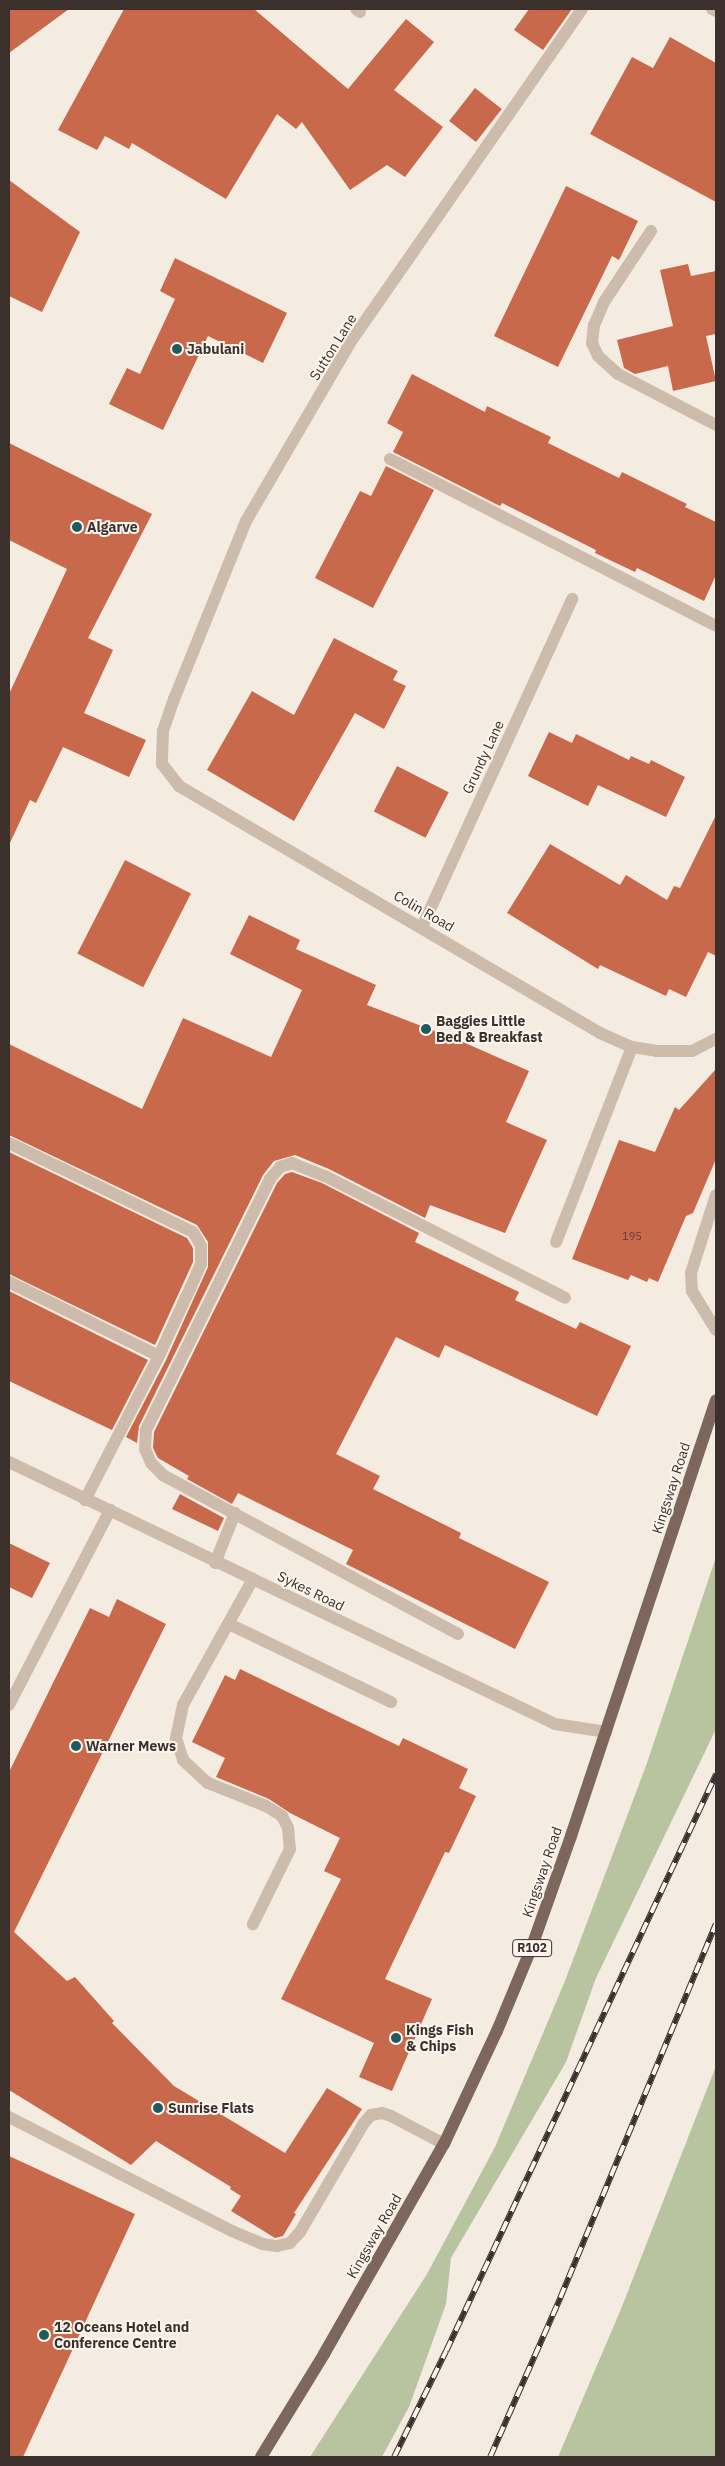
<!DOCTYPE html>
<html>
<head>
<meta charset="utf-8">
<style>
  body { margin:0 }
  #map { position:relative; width:725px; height:2466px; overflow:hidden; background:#f4ebe1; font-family:"IBM Plex Sans",sans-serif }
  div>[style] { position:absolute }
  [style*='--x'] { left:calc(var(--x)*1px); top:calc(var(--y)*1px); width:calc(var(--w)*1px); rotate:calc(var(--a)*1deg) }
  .green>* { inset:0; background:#b8c4a0 }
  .building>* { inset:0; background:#c8694b; transform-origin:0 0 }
  .minor>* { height:12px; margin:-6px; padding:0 6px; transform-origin:6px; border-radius:6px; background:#cdbbac }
  .major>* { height:12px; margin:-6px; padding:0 6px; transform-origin:6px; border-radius:6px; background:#7d675c }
  .rail>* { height:5.5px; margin-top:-2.75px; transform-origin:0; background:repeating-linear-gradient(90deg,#fbf5ee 0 11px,#3b302b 0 22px); box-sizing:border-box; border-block:1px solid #3b302b }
  .dots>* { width:14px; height:14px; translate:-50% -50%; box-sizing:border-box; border:2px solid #fbf5ee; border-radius:50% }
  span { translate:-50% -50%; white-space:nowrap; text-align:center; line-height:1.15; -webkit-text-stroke:4px #fbf5ee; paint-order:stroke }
  .number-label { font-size:11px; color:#5e3e33 }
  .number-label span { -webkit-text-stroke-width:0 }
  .shield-label span { padding:1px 4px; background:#fbf5ee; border:1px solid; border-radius:4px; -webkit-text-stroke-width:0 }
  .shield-label { font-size:12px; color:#3b302b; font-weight:700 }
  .street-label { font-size:14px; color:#3b302b }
  .poi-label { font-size:14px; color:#3b302b; font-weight:700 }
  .left { translate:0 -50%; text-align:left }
  .frame { position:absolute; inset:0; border:10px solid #3b302b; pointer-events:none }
</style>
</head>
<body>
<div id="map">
  <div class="green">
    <i style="clip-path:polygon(716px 1557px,716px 1729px,596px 1978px,566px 2062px,451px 2258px,446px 2304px,409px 2407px,382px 2457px,310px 2457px,427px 2274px,495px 2147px,565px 1981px,647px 1763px)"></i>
    <i style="clip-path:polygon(716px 2066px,716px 2457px,558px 2457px,621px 2309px)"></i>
  </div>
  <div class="building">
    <i style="clip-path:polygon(9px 9px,69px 9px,9px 53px)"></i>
    <i style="clip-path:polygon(124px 9px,254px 9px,348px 89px,406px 19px,434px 42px,394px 90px,443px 127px,405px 177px,387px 165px,350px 190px,302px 122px,296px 129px,277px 114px,226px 199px,132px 143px,129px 149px,105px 136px,97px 150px,58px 130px)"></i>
    <i style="clip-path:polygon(529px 9px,572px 9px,543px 50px,514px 30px)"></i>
    <i style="clip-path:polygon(670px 37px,716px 63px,716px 202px,590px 134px,632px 57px,653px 68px)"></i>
    <i style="left:475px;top:88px;width:34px;height:42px;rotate:38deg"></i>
    <i style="clip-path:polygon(9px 180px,80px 232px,42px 312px,9px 296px)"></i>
    <i style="clip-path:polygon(566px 186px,638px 221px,619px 260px,612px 256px,558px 367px,494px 336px)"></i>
    <i style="clip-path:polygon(175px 258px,287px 313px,263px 363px,208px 336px,163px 430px,109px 404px,127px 368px,140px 374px,175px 299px,160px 291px)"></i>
    <i style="clip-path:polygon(688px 264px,691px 276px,716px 271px,716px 334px,706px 336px,716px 381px,673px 391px,668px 366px,635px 374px,624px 368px,617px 340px,673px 326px,660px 270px)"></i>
    <i style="clip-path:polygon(412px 374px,485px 412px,487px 406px,551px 437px,548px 443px,619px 478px,622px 472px,687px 504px,685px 507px,716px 522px,716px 575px,704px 601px,637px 568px,635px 572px,595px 553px,596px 550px,502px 503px,500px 506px,393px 452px,403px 432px,387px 423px)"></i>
    <i style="clip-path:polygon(9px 443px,152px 514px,88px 638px,113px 650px,84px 713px,146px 740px,129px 777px,63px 747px,36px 803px,30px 800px,9px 845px,9px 694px,67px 569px,9px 540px)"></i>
    <i style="clip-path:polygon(386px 466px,434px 490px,373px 608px,315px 578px,360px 491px,371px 496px)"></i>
    <i style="clip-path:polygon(334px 638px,398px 671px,393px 680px,406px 686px,384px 729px,355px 713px,294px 821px,207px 770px,252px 691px,294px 715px)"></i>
    <i style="clip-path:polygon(549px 732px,572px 743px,576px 734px,629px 760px,631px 756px,649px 764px,651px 760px,685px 777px,666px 817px,598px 785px,588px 806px,528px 776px)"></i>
    <i style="left:397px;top:766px;width:58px;height:51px;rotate:27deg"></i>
    <i style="clip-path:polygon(716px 815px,716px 956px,708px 952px,686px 997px,669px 989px,666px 996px,600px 965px,598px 969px,507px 913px,550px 844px,620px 885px,626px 875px,667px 900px,674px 886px,680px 888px)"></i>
    <i style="left:125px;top:860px;width:74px;height:105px;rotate:27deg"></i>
    <i style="clip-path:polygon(249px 915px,300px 940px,296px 949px,376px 985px,367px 1005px,463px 1042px,529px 1071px,506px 1122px,547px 1140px,505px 1233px,430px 1205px,425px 1218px,329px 1169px,295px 1155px,274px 1161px,263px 1175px,139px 1426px,137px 1443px,126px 1437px,166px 1360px,208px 1267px,208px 1242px,197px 1225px,9px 1135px,9px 1044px,142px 1109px,183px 1018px,271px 1057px,302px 990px,230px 954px)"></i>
    <i style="clip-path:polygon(716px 1069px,716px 1159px,693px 1213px,686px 1216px,658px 1282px,649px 1278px,647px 1282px,631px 1275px,628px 1280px,572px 1259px,619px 1140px,655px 1152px,675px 1107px,679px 1110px)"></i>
    <i style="clip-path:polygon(9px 1152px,187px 1238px,193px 1248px,193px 1262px,155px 1345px,9px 1274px)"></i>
    <i style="clip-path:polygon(292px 1172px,322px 1183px,419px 1233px,415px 1242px,519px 1292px,515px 1300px,576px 1329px,580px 1322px,631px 1346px,597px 1416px,445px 1345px,439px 1358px,396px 1337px,336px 1454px,380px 1476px,373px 1489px,461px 1533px,459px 1538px,549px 1582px,515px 1649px,346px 1564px,353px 1550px,238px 1493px,232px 1504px,187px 1479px,189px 1476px,158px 1458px,153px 1448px,154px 1432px,277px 1183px,285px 1174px)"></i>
    <i style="clip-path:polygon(9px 1291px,148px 1360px,112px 1430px,9px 1381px)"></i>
    <i style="clip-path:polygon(180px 1494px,224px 1518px,218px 1531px,172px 1509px)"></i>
    <i style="clip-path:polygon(9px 1543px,50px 1563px,32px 1598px,9px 1587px)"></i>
    <i style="clip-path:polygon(117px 1599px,166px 1624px,14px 1932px,67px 1981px,75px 1977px,114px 2021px,112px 2023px,174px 2086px,285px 2153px,327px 2088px,362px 2109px,294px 2213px,296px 2214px,283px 2236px,275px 2238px,231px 2211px,241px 2196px,230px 2189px,231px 2187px,156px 2141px,131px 2165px,9px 2090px,9px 1772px,90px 1608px,109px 1617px)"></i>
    <i style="clip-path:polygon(240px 1669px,399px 1746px,403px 1738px,468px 1769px,459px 1788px,476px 1796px,449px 1853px,445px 1852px,385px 1979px,432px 1999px,392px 2091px,359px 2077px,374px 2043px,281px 1999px,341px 1879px,324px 1871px,340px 1838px,290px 1813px,269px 1799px,216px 1777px,225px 1758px,192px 1742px,225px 1675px,235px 1680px)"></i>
    <i style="clip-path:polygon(9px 2156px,135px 2214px,23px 2457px,9px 2457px)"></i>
  </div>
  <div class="minor">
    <i style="--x:356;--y:9;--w:5;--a:37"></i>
    <i style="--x:582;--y:9;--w:401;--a:124.8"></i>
    <i style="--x:353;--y:338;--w:212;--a:120.3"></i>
    <i style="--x:246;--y:521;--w:192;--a:112"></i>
    <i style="--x:174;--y:699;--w:34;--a:109"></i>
    <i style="--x:163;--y:731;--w:33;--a:92"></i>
    <i style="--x:162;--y:764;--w:28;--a:52"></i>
    <i style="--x:179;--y:786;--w:488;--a:30.4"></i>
    <i style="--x:600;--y:1033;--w:35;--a:24"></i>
    <i style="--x:632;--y:1047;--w:25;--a:9"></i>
    <i style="--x:657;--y:1051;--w:35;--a:0"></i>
    <i style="--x:692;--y:1051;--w:27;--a:-27"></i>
    <i style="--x:712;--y:9;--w:4;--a:27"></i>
    <i style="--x:651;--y:231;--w:85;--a:123.5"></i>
    <i style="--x:604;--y:302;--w:25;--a:113"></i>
    <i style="--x:594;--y:325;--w:18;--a:96"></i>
    <i style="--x:592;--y:343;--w:14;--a:65"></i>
    <i style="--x:598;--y:356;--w:27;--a:42"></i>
    <i style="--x:618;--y:374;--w:110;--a:27.5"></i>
    <i style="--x:390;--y:459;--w:366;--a:27.1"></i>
    <i style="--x:422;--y:927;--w:361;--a:-65.4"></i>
    <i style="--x:9;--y:1143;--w:204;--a:25.8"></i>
    <i style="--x:193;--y:1232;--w:16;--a:60"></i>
    <i style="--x:201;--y:1246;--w:18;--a:90"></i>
    <i style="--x:201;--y:1264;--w:36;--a:114"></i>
    <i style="--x:186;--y:1297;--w:65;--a:114.6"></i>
    <i style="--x:159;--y:1356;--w:162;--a:117.2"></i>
    <i style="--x:716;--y:1195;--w:82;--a:107.8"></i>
    <i style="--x:691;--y:1273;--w:18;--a:87"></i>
    <i style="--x:692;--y:1291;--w:46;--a:58.4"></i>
    <i style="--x:556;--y:1242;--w:209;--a:-68.7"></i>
    <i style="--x:9;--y:1282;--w:167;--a:26.3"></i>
    <i style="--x:9;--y:1462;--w:606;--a:25.63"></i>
    <i style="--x:555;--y:1724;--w:52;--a:8.9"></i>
    <i style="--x:215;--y:1563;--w:54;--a:-68.2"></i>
    <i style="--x:253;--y:1579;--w:144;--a:119.1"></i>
    <i style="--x:183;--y:1705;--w:34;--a:102"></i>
    <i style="--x:176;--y:1738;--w:23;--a:72"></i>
    <i style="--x:183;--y:1760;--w:34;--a:43"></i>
    <i style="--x:208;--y:1783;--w:62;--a:21.6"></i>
    <i style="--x:266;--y:1806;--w:19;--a:32"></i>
    <i style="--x:282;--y:1816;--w:13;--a:63"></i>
    <i style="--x:288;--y:1828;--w:21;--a:85"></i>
    <i style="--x:290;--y:1849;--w:84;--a:116.3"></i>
    <i style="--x:229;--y:1624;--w:180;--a:25.7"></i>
    <i style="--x:458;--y:1634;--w:334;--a:-151.7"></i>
    <i style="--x:164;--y:1476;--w:18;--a:-135"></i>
    <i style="--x:151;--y:1463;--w:15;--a:-113"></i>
    <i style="--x:145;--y:1449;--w:19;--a:-87"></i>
    <i style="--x:146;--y:1430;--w:280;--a:-63.7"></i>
    <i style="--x:270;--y:1179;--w:16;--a:-50"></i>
    <i style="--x:280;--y:1167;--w:13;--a:-18"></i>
    <i style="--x:292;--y:1163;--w:35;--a:22"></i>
    <i style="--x:325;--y:1176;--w:269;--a:26.9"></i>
    <i style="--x:9;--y:1705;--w:220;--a:-62.6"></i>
    <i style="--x:9;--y:2117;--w:250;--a:27.1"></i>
    <i style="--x:232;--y:2231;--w:33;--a:23"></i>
    <i style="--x:262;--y:2244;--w:15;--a:8"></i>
    <i style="--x:277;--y:2246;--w:13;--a:-13"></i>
    <i style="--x:290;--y:2243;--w:15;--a:-48"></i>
    <i style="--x:300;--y:2232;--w:126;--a:-59.6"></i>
    <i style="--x:364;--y:2123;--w:11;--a:-49"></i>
    <i style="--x:371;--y:2115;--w:11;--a:-10"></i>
    <i style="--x:382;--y:2113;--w:9;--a:18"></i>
    <i style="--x:391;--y:2116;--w:60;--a:27.8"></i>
  </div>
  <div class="major">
    <i style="--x:261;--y:2457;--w:121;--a:-58.5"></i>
    <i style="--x:324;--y:2354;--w:242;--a:-60.3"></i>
    <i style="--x:444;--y:2144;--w:125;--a:-64.9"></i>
    <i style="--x:497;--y:2031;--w:89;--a:-67.5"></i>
    <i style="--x:531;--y:1949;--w:120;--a:-70.5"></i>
    <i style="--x:571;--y:1836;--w:459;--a:-71.6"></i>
  </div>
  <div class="rail">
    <i style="--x:394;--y:2457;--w:118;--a:-63.9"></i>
    <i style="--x:446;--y:2351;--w:637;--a:-64.92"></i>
    <i style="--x:490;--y:2457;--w:174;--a:-66.2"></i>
    <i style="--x:560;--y:2298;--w:405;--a:-67.4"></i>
  </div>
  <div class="dots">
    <i style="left:177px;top:349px;background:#1f5a5e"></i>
    <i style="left:77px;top:527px;background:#1f5a5e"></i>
    <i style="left:426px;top:1029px;background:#1f5a5e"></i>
    <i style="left:76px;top:1746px;background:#1f5a5e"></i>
    <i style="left:396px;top:2038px;background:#1f5a5e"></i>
    <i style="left:158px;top:2108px;background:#1f5a5e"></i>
    <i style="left:44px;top:2335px;background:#1f5a5e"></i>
  </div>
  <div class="number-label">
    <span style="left:632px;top:1236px">195</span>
  </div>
  <div class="shield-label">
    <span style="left:532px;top:1948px">R102</span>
  </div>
  <div class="street-label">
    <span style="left:333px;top:347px;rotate:-58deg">Sutton Lane</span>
    <span style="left:483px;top:757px;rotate:-65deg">Grundy Lane</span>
    <span style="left:424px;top:911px;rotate:30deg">Colin Road</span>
    <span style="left:671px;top:1488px;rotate:-72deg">Kingsway Road</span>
    <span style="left:311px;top:1591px;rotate:26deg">Sykes Road</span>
    <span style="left:542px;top:1872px;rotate:-71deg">Kingsway Road</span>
    <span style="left:374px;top:2236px;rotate:-60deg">Kingsway Road</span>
  </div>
  <div class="poi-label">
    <span class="left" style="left:187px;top:349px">Jabulani</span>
    <span class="left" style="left:87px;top:527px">Algarve</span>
    <span class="left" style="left:436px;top:1029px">Baggies Little<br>Bed &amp; Breakfast</span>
    <span class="left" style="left:86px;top:1746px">Warner Mews</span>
    <span class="left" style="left:406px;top:2038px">Kings Fish<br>&amp; Chips</span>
    <span class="left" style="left:168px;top:2108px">Sunrise Flats</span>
    <span class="left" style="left:54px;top:2335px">12 Oceans Hotel and<br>Conference Centre</span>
  </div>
  <div class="frame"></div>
</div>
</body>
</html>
